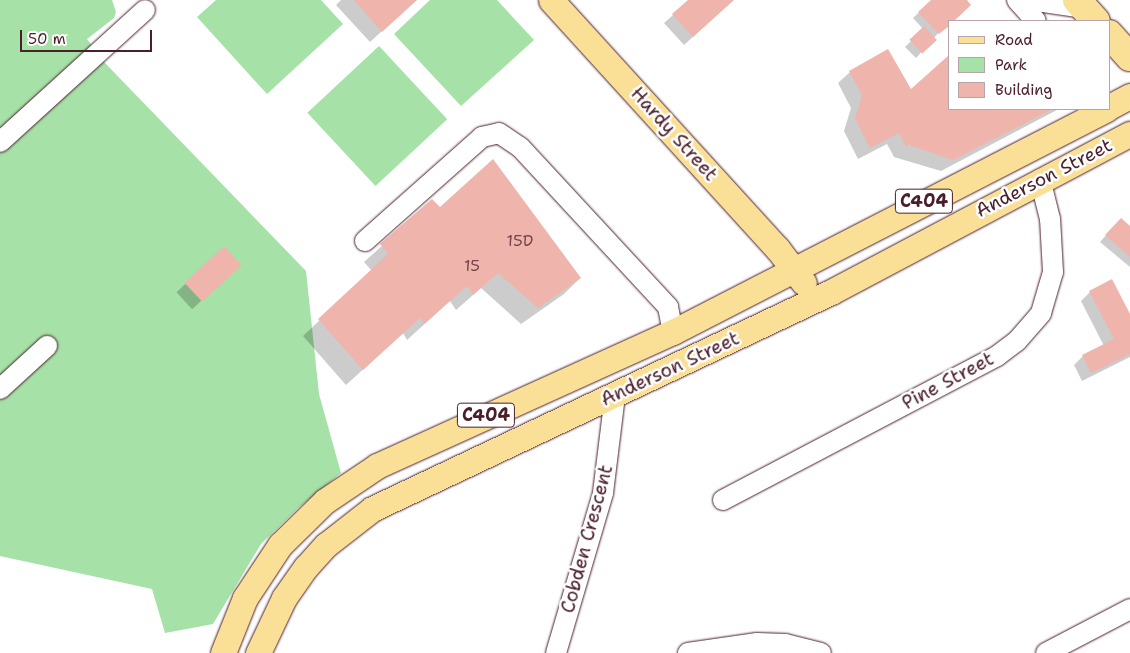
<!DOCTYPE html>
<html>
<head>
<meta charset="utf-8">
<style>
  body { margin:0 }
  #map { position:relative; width:1130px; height:653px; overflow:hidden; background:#fff; font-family:"Shantell Sans",sans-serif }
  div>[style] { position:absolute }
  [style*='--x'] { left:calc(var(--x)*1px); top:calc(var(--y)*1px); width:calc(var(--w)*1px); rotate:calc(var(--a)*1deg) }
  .green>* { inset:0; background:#a6e1a7; transform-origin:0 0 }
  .shadow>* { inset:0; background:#0003; transform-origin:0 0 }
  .building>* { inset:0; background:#efb4ab; transform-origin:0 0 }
  .roads { filter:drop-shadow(0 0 1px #4a1f2b) drop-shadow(0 0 1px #4a1f2b) }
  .minor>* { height:20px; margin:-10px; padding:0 10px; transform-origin:10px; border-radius:10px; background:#fff }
  .major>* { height:25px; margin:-12.5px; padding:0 12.5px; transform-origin:12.5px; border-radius:12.5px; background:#fadf96 }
  .highway>* { height:28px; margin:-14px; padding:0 14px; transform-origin:14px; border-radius:14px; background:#fadf96 }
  span { translate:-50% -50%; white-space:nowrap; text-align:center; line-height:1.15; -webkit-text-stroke:5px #fff; paint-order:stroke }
  .number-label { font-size:16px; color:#73444b }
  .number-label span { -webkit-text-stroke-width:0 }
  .shield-label span { padding:1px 4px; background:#fff; border:1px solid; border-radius:4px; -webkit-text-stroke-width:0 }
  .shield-label { font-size:18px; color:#4a1f2b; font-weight:700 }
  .street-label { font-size:19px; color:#4a1f2b }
  .legend { position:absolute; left:948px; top:20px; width:162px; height:90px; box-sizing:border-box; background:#fff; border:1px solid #b7a5aa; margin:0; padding:6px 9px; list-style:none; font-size:15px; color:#4a1f2b }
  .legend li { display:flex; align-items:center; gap:10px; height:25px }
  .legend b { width:25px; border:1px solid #b7a5aa }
  .scale { position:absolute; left:20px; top:30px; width:132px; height:22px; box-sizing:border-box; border:2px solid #4a1f2b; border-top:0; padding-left:6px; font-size:15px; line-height:18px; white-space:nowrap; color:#4a1f2b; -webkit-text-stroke:4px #fff; paint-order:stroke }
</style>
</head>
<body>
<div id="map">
  <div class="green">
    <i style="clip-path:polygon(0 0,112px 0,116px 12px,114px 18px,87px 39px,105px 63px,306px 271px,319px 394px,341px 473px,298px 508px,261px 544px,213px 624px,165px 633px,152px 589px,0 556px)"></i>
    <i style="clip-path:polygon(216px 0,321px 0,343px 24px,267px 94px,197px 17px)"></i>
    <i style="clip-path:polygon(430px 0,497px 0,534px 40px,461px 106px,394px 34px)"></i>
    <i style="left:379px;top:46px;width:100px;height:98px;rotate:47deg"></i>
  </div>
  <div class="shadow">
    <i style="clip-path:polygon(341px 0,416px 0,370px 42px,336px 5px)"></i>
    <i style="clip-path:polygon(690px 0,733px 0,684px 45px,664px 23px)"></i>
    <i style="clip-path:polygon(932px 0,965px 0,969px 5px,949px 21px,916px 58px,905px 47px,923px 29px,913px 18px)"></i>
    <i style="clip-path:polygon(850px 72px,911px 91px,949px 109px,1059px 109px,941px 171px,894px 157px,887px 144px,858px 159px,844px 131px,851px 108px,838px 83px)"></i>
    <i style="clip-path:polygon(432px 201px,440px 209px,580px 278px,564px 294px,521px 324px,481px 288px,456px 310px,450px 301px,407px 340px,403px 333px,346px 385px,303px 336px,372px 271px,364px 262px)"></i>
    <i style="clip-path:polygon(1115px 225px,1130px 227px,1130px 267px,1100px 242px)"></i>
    <i style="left:224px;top:248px;width:23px;height:65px;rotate:47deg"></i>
    <i style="clip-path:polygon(1090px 292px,1130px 317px,1130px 357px,1082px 381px,1074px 365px,1083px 356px,1104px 346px,1081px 301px)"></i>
  </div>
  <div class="building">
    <i style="clip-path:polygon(354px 0,417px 0,382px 32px)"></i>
    <i style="clip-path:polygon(688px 0,734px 0,693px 37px,672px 14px)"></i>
    <i style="clip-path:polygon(931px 0,967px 0,971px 5px,954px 21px,949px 21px,949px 26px,939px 34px,918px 12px)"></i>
    <i style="left:924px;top:26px;width:19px;height:20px;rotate:47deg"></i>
    <i style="clip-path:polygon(888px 49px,911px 89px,949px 55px,949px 109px,1053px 109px,953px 160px,909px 145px,906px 147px,899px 133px,870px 148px,855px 119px,862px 95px,849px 71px)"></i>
    <i style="clip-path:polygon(493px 159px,581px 278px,538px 308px,498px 273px,473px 295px,467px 286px,424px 324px,420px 318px,363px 370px,318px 319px,388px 254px,380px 244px,432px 199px,440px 207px)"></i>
    <i style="clip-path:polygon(1121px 218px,1130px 226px,1130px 257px,1105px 235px)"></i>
    <i style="left:224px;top:246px;width:26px;height:54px;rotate:47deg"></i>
    <i style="clip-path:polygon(1112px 279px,1130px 314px,1130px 354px,1091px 373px,1082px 355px,1114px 339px,1089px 291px)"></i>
  </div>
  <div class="roads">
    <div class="minor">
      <i style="--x:1017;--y:0;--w:28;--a:48"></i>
      <i style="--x:1030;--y:0;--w:55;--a:8.4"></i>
      <i style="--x:0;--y:142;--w:196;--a:-42.3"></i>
      <i style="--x:365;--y:241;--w:157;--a:-41.6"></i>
      <i style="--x:482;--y:137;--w:17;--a:-13"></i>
      <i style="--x:499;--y:133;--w:25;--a:34"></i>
      <i style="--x:520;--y:147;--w:218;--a:47.2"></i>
      <i style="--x:668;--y:307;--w:25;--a:79"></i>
      <i style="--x:0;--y:389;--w:64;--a:-42.5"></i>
      <i style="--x:723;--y:500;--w:310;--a:-27.7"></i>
      <i style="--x:997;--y:356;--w:25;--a:-37"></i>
      <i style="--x:1017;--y:341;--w:37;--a:-49"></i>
      <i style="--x:1041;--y:313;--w:43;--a:-73.7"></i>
      <i style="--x:1053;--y:272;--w:53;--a:-93.2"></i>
      <i style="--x:1050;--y:219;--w:41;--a:-104"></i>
      <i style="--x:556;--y:653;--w:167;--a:-73.6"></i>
      <i style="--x:603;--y:493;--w:99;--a:-83"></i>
      <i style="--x:688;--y:653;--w:70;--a:-8.2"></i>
      <i style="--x:757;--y:643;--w:28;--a:2"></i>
      <i style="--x:785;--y:644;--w:37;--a:14"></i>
      <i style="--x:1046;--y:653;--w:95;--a:-27.6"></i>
    </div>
    <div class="major">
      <i style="--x:551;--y:0;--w:336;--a:47.7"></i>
      <i style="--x:777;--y:248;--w:44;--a:52.4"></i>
      <i style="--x:1109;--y:107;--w:24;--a:-28"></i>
      <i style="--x:223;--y:653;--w:59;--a:-68.2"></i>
      <i style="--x:245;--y:598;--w:64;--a:-56.6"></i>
      <i style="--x:280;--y:545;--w:63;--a:-44.4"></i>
      <i style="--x:325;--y:501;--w:63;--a:-33.9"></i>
      <i style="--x:377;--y:466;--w:325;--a:-24.4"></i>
      <i style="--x:673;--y:332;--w:487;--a:-27.2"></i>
      <i style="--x:258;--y:653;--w:61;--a:-64.7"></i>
      <i style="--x:284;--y:598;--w:38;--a:-55"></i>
      <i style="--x:306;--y:567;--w:30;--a:-48"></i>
      <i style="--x:326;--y:545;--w:58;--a:-38"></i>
      <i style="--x:372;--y:509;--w:508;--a:-25.3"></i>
      <i style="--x:831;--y:292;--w:338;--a:-27.9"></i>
    </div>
    <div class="highway">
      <i style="--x:1077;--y:0;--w:28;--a:48"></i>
      <i style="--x:1109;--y:34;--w:31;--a:48"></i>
    </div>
  </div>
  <div class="number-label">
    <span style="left:520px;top:241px">15D</span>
    <span style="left:472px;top:266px">15</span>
  </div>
  <div class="shield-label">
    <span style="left:924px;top:201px">C404</span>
    <span style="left:486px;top:415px">C404</span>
  </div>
  <div class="street-label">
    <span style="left:674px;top:134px;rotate:48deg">Hardy Street</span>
    <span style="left:1044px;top:178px;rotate:-27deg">Anderson Street</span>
    <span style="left:670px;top:369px;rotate:-25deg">Anderson Street</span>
    <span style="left:948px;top:381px;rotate:-28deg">Pine Street</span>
    <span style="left:587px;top:539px;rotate:-75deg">Cobden Crescent</span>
  </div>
  <ul class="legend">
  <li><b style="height:6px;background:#fadf96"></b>Road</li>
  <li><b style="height:14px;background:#a6e1a7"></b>Park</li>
  <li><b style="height:14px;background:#efb4ab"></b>Building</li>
  </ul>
  <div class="scale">50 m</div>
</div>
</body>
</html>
